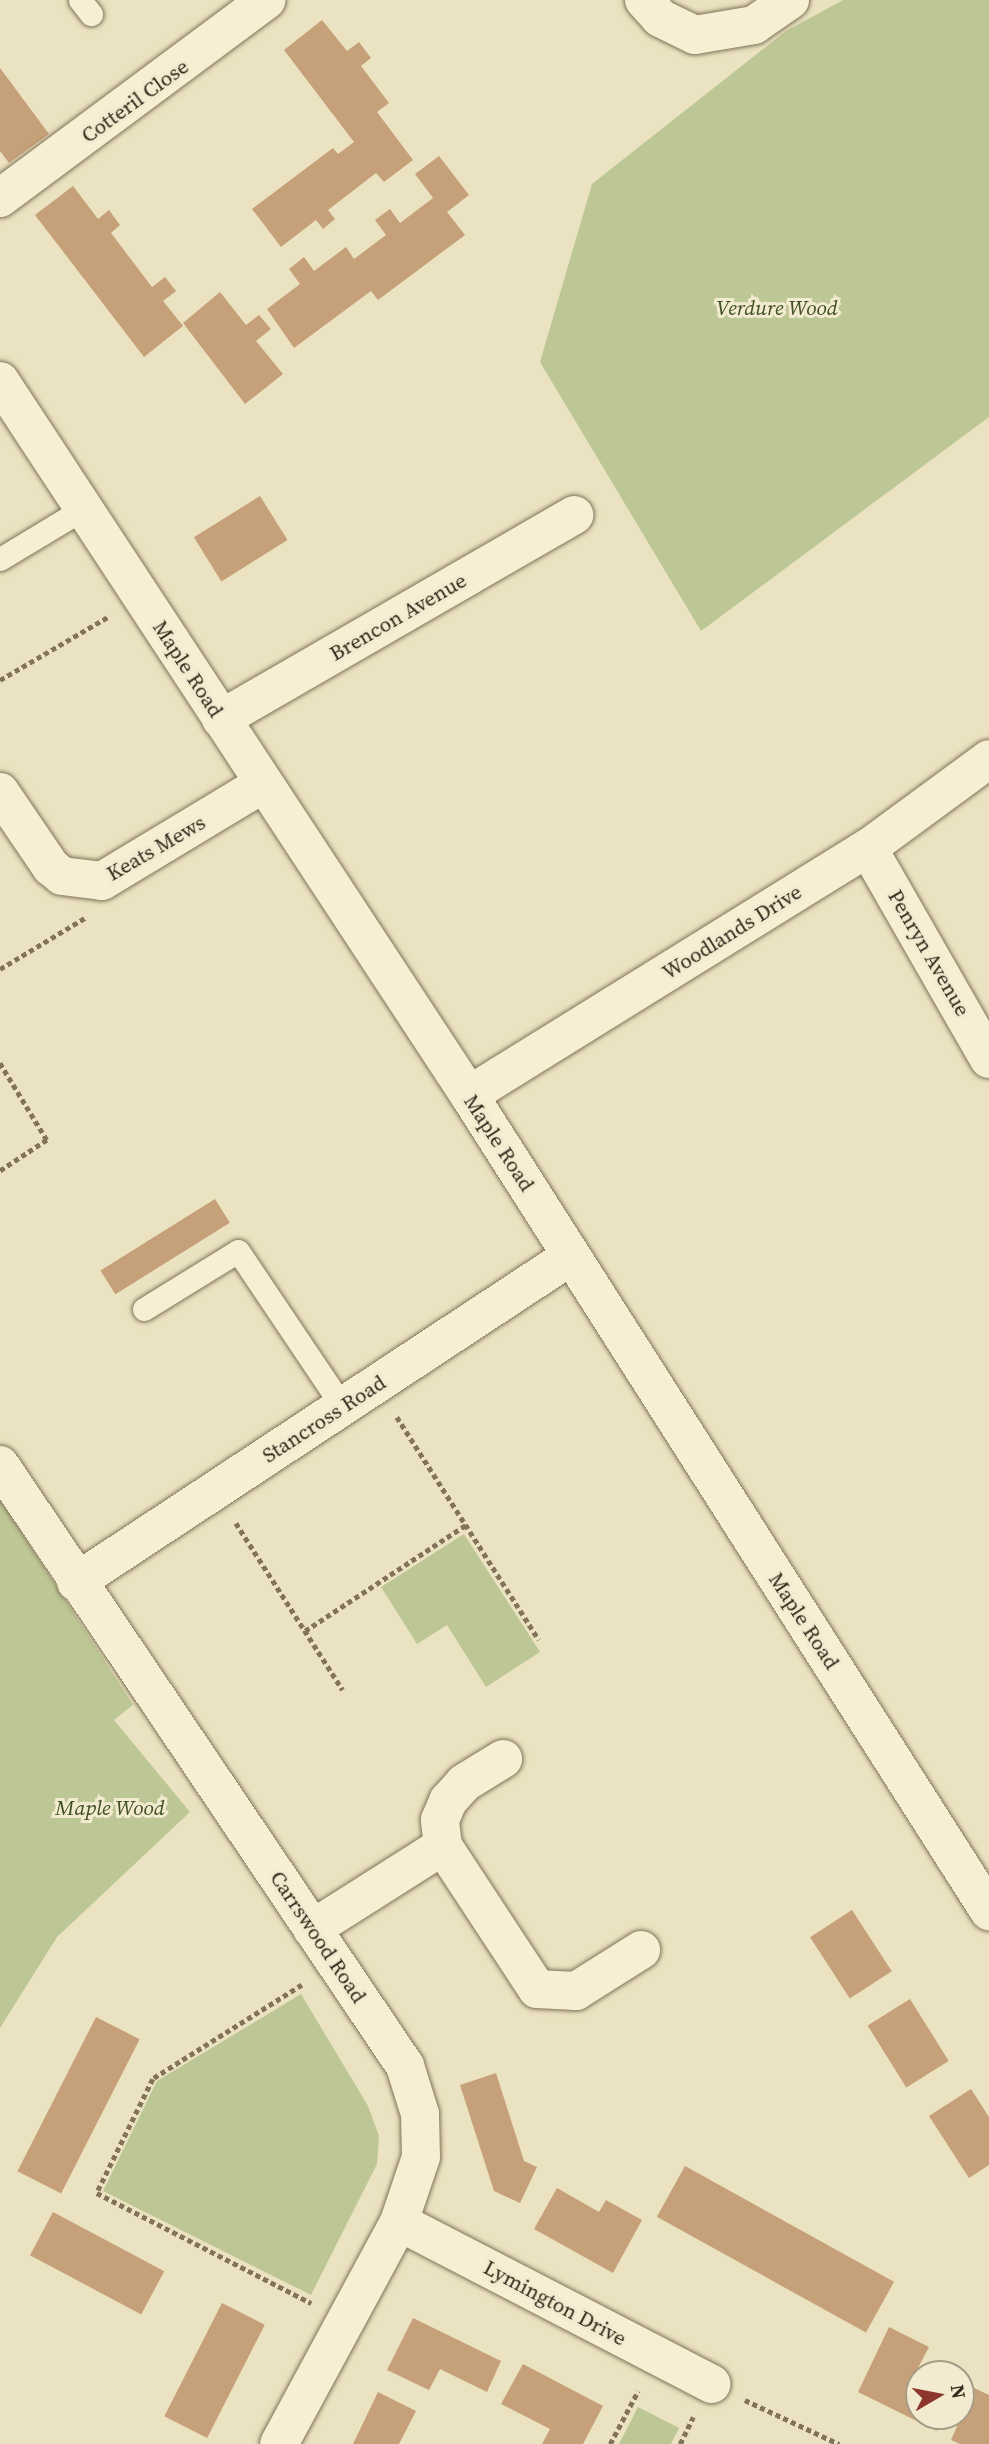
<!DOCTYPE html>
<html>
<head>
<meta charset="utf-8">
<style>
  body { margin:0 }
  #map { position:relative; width:989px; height:2444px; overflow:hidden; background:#eae2c0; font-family:"Source Serif 4",serif }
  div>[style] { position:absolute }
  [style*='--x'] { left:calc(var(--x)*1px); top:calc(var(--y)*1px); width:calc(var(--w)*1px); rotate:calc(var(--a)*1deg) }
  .green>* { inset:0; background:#bdc795 }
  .building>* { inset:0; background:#c6a078; transform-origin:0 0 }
  .path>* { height:4.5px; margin-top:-2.25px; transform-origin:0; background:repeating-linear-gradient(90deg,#827359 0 5px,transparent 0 8.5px) }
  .roads { filter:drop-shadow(0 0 2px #827359) drop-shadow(0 0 2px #827359) }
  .lane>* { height:23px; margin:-11.5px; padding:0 11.5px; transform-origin:11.5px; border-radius:11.5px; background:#f6efd3 }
  .street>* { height:38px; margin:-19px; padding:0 19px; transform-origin:19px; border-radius:19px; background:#f6efd3 }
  span { translate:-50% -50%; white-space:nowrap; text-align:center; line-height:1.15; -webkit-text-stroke:6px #f2ebcf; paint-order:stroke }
  .street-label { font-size:21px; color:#33291d }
  .park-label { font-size:21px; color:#404e25; font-style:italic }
  .north { position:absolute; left:905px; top:2360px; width:70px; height:70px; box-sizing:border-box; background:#f2ebcf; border:2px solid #a69d88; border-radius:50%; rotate:80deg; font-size:19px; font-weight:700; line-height:28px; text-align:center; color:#33291d }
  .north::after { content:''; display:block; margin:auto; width:24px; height:32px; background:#8d362e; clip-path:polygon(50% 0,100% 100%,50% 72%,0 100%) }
</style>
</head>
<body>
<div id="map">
  <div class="green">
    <i style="clip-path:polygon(843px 0,989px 0,989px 417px,701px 631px,540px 362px,592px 184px,786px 31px)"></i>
    <i style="clip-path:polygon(0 1499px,133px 1705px,114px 1720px,190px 1812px,57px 1937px,0 2028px)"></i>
    <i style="clip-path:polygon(464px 1534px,540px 1652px,486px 1687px,447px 1625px,417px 1644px,381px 1587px)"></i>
    <i style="clip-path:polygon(301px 1994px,368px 2106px,379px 2136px,377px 2164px,311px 2295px,103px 2191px,157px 2081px)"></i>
    <i style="clip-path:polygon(638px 2407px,679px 2428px,671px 2444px,619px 2444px)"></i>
  </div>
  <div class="building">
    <i style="clip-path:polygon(322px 20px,347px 51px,359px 42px,371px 58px,361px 66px,389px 103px,377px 112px,413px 160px,384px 182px,376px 173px,328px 210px,335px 219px,323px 229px,316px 220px,281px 247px,252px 209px,333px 148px,338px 154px,354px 142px,284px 50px)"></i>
    <i style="clip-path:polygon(0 68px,49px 134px,9px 163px,0 151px)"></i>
    <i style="clip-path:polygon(439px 156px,469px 195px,447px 212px,465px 235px,378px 300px,371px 291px,294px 348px,267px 309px,300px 284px,289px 269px,304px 257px,314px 271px,346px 247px,354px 259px,386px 235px,375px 220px,390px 209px,400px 223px,433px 198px,415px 174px)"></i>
    <i style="clip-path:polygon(73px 186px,98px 219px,109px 210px,120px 225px,111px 233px,152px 287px,165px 277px,176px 291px,163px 301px,183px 326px,144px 357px,35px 215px)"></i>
    <i style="clip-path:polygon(220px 292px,246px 325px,259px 315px,271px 329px,256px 341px,283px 374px,245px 404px,183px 323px)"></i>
    <i style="left:260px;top:496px;width:52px;height:78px;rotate:58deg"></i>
    <i style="left:215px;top:1199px;width:28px;height:135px;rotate:58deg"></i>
    <i style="left:852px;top:1910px;width:73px;height:50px;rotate:57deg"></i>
    <i style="left:910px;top:1999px;width:73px;height:50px;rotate:58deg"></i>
    <i style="left:96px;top:2017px;width:49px;height:173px;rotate:27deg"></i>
    <i style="clip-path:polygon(496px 2073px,524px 2161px,537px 2167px,520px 2203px,494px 2191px,460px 2085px)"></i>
    <i style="clip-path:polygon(971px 2089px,989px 2117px,989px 2165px,969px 2178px,929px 2116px)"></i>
    <i style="left:685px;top:2166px;width:239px;height:58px;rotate:29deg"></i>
    <i style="clip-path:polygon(557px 2188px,599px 2212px,606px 2200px,642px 2220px,613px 2273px,534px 2229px)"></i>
    <i style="left:53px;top:2212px;width:126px;height:49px;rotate:28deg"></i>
    <i style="left:222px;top:2303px;width:48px;height:127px;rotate:27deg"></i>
    <i style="clip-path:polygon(413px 2318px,501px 2361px,487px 2392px,440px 2369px,429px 2390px,387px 2370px)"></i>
    <i style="clip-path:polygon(889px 2327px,929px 2347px,918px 2368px,930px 2374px,919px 2374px,919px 2416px,944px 2416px,937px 2431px,858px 2392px)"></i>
    <i style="clip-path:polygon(523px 2364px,603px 2406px,583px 2444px,542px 2444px,550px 2429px,501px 2404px)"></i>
    <i style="clip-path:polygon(974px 2388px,989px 2395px,989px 2444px,960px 2444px,951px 2440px)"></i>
    <i style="clip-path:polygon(378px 2392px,416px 2411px,399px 2444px,353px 2444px)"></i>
  </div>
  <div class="path">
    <i style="--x:0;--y:680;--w:125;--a:-30.3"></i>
    <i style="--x:0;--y:969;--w:99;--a:-31"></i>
    <i style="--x:0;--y:1063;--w:90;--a:58.6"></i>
    <i style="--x:47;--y:1140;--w:56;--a:146.6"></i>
    <i style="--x:397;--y:1417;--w:264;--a:57.5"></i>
    <i style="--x:236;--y:1523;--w:198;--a:57.4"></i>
    <i style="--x:305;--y:1631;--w:193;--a:-33.4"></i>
    <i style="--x:302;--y:1985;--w:176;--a:147.8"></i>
    <i style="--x:153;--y:2079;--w:127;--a:116.2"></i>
    <i style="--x:97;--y:2193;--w:241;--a:27.2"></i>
    <i style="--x:745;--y:2400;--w:104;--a:25.1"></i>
    <i style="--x:610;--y:2444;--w:60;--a:-62.2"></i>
    <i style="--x:680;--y:2444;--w:30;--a:-64"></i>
  </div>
  <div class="roads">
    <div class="lane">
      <i style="--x:80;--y:0;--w:18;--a:52"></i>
      <i style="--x:0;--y:559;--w:97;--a:-31.1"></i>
      <i style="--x:144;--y:1309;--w:110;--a:-31.7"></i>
      <i style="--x:238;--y:1251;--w:187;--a:56.1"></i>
    </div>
    <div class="street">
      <i style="--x:644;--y:0;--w:24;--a:48"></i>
      <i style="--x:660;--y:18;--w:39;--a:26"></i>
      <i style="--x:695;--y:35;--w:60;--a:-9.6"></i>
      <i style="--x:754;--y:25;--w:44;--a:-34.8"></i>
      <i style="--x:0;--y:198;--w:332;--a:-36.6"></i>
      <i style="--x:0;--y:381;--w:854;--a:56.7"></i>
      <i style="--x:469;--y:1095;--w:968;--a:57.49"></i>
      <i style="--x:221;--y:719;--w:408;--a:-30"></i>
      <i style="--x:0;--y:792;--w:91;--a:55.8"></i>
      <i style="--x:51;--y:867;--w:14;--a:39"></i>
      <i style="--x:62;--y:876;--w:40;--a:7.1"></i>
      <i style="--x:102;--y:881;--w:188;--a:-31.1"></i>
      <i style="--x:868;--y:848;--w:243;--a:60.2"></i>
      <i style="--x:469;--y:1095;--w:469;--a:-31.8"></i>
      <i style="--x:868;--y:848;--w:150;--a:-36.3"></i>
      <i style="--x:0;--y:1465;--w:725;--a:56.02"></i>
      <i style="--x:405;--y:2066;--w:50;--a:72.6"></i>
      <i style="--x:420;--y:2114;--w:43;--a:88.7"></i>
      <i style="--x:421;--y:2157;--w:69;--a:108.7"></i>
      <i style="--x:399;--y:2222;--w:252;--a:118.4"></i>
      <i style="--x:76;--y:1582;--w:593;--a:-33.37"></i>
      <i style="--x:443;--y:1846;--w:171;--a:56.7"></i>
      <i style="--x:537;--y:1989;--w:39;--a:3"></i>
      <i style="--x:576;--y:1991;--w:77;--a:-32.2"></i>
      <i style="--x:312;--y:1929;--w:155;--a:-32.4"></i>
      <i style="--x:443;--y:1846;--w:26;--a:-97"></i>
      <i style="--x:440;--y:1820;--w:21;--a:-67"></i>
      <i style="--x:448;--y:1801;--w:24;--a:-48"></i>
      <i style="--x:464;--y:1783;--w:46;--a:-31.6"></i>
      <i style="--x:399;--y:2222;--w:352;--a:27.4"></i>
    </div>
  </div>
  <div class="street-label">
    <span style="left:135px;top:101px;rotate:-36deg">Cotteril Close</span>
    <span style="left:398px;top:617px;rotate:-30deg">Brencon Avenue</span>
    <span style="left:188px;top:669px;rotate:57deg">Maple Road</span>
    <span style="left:156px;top:848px;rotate:-30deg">Keats Mews</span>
    <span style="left:732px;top:932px;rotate:-32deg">Woodlands Drive</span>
    <span style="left:929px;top:953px;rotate:60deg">Penryn Avenue</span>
    <span style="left:499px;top:1143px;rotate:57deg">Maple Road</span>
    <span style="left:324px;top:1419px;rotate:-33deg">Stancross Road</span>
    <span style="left:804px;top:1621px;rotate:57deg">Maple Road</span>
    <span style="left:318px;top:1937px;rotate:56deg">Carrswood Road</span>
    <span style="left:555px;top:2303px;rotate:28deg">Lymington Drive</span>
  </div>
  <div class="park-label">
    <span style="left:777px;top:308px">Verdure Wood</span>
    <span style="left:110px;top:1808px">Maple Wood</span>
  </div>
  <div class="north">N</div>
</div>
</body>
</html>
